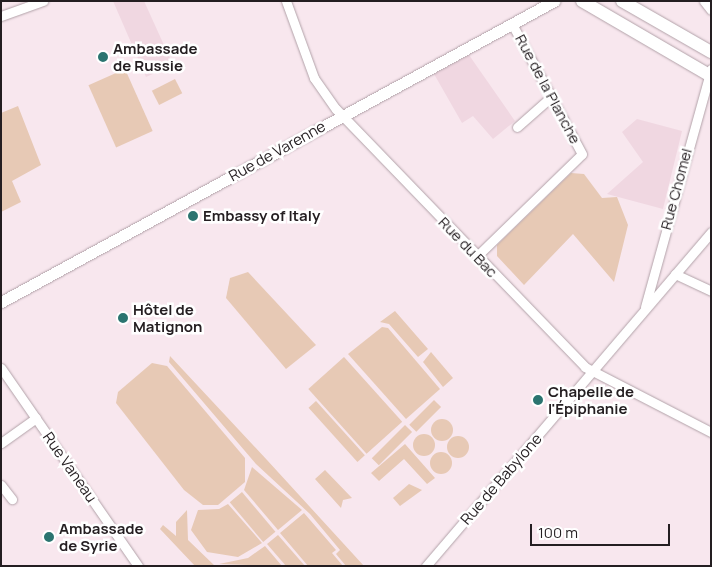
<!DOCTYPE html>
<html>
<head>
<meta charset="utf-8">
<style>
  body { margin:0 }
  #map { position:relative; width:712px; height:567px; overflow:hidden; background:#f8e7ee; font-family:Manrope,sans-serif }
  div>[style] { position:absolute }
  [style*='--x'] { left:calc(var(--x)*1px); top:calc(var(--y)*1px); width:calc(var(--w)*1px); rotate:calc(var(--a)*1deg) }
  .built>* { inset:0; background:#f0d7e1 }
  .green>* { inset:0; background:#e7c9b5; transform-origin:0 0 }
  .round { border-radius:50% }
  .roads { filter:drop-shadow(0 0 1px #b2a2a9) drop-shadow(0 0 1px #b2a2a9) }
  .minor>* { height:9px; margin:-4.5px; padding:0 4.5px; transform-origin:4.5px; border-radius:4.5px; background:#fff }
  .tertiary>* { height:11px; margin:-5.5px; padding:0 5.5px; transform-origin:5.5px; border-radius:5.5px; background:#fff }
  .secondary>* { height:12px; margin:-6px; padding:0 6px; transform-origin:6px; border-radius:6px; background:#fff }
  .dots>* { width:14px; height:14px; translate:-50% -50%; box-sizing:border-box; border:2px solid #fff; border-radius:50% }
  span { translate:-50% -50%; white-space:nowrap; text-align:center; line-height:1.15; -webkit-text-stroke:5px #fff; paint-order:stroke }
  .poi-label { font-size:15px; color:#241e21; font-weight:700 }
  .left { translate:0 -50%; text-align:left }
  .street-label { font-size:15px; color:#241e21 }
  .frame { position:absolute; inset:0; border:2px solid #241e21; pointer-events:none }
  .scale { position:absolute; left:530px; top:524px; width:140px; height:22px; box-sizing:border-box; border:2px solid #241e21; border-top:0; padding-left:6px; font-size:15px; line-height:18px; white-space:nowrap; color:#241e21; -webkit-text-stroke:4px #fff; paint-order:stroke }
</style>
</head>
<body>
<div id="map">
  <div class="built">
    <i style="clip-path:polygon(113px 1px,144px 1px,173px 65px,146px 77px)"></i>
    <i style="clip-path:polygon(469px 55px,515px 121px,493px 139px,473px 116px,462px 123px,434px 74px)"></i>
    <i style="clip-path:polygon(637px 119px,682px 131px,663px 209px,607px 194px,643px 162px,622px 132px)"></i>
  </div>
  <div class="green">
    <i style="left:125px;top:69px;width:68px;height:40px;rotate:66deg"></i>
    <i style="left:175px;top:79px;width:16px;height:26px;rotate:63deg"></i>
    <i style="clip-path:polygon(18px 106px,41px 165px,12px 181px,21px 202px,1px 212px,1px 113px)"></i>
    <i style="clip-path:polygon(571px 173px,584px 174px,602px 198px,617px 197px,628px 225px,614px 282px,573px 234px,524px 285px,497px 256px,497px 245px)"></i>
    <i style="clip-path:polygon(248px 272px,316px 345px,286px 369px,226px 298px,230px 278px)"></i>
    <i style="clip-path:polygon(395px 311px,428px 349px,418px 357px,389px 324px,380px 322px)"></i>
    <i style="clip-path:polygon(382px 327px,388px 328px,440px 389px,406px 419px,348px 354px)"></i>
    <i style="clip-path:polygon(431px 352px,453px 378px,443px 387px,423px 362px)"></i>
    <i style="clip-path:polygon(170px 356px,267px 460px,364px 566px,346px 566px,336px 554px,340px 550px,310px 514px,256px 464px,169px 362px)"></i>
    <i style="left:344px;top:357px;width:87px;height:48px;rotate:48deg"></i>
    <i style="clip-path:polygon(152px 363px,167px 366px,245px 458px,245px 482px,218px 505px,203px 505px,184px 490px,116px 403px,118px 392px)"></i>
    <i style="left:434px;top:400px;width:10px;height:35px;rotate:45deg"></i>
    <i style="left:316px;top:401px;width:73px;height:10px;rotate:48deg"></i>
    <i class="round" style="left:431px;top:419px;width:22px;height:22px"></i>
    <i style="left:405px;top:425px;width:10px;height:47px;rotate:45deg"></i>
    <i class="round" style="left:413px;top:434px;width:22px;height:22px"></i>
    <i class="round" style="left:447px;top:436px;width:22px;height:22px"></i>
    <i style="clip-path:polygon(405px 444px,435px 478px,427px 484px,404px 459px,379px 481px,371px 473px)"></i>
    <i class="round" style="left:430px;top:452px;width:22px;height:22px"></i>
    <i style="clip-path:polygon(252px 467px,302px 510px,278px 530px,244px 490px)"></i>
    <i style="clip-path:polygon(325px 470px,352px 498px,343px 500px,341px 508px,315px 479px)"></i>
    <i style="clip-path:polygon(409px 484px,422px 490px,400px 506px,393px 498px)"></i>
    <i style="left:242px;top:492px;width:52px;height:16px;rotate:50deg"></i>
    <i style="clip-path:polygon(228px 504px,262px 543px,238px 557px,207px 552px,191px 530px,198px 510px,219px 509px)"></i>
    <i style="clip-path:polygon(187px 510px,188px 540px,215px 566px,195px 566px,160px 529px,163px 525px,176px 536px,176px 522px)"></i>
    <i style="clip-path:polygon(304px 513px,336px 550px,332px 553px,343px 566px,308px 566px,280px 533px)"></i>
    <i style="clip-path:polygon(278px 535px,305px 566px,286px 566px,267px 544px)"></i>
    <i style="clip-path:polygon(265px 546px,282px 566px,219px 564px,248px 558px)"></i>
  </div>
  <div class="roads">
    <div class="minor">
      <i style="--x:286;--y:1;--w:82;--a:70"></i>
      <i style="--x:314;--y:78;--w:38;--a:55"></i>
      <i style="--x:336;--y:109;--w:359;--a:46"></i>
      <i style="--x:585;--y:367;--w:142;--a:27.3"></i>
      <i style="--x:704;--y:1;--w:11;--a:52"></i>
      <i style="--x:1;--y:16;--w:45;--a:-19.7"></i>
      <i style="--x:517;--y:127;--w:47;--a:-41.5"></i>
      <i style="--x:477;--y:256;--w:146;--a:-44.2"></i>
      <i style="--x:582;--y:154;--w:148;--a:-118.3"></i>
      <i style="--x:675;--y:274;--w:40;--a:25"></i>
      <i style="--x:645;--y:307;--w:247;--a:-74.5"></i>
      <i style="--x:1;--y:368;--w:241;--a:55.3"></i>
      <i style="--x:1;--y:443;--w:43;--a:-35.5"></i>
      <i style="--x:1;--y:485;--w:18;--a:52"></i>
      <i style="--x:426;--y:566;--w:439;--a:-49.5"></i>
    </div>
    <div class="tertiary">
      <i style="--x:1;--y:302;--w:630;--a:-28.56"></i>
    </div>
    <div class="secondary">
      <i style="--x:582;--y:1;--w:149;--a:30.2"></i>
      <i style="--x:622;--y:1;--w:103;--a:29.8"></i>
    </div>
  </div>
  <div class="dots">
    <i style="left:103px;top:57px;background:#2b7470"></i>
    <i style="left:193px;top:216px;background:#2b7470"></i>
    <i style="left:123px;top:318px;background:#2b7470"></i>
    <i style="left:538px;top:400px;background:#2b7470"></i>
    <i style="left:49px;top:537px;background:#2b7470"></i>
  </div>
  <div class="poi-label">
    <span class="left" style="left:113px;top:57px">Ambassade<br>de Russie</span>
    <span class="left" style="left:203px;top:216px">Embassy of Italy</span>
    <span class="left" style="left:133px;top:318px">Hôtel de<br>Matignon</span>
    <span class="left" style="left:548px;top:400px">Chapelle de<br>l'Épiphanie</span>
    <span class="left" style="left:59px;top:537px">Ambassade<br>de Syrie</span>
  </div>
  <div class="street-label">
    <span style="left:548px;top:89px;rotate:62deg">Rue de la Planche</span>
    <span style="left:277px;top:151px;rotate:-29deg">Rue de Varenne</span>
    <span style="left:676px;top:189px;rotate:-75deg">Rue Chomel</span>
    <span style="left:468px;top:247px;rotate:46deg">Rue du Bac</span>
    <span style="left:70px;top:467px;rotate:55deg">Rue Vaneau</span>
    <span style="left:501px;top:479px;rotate:-49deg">Rue de Babylone</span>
  </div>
  <div class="frame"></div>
  <div class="scale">100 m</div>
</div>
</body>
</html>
